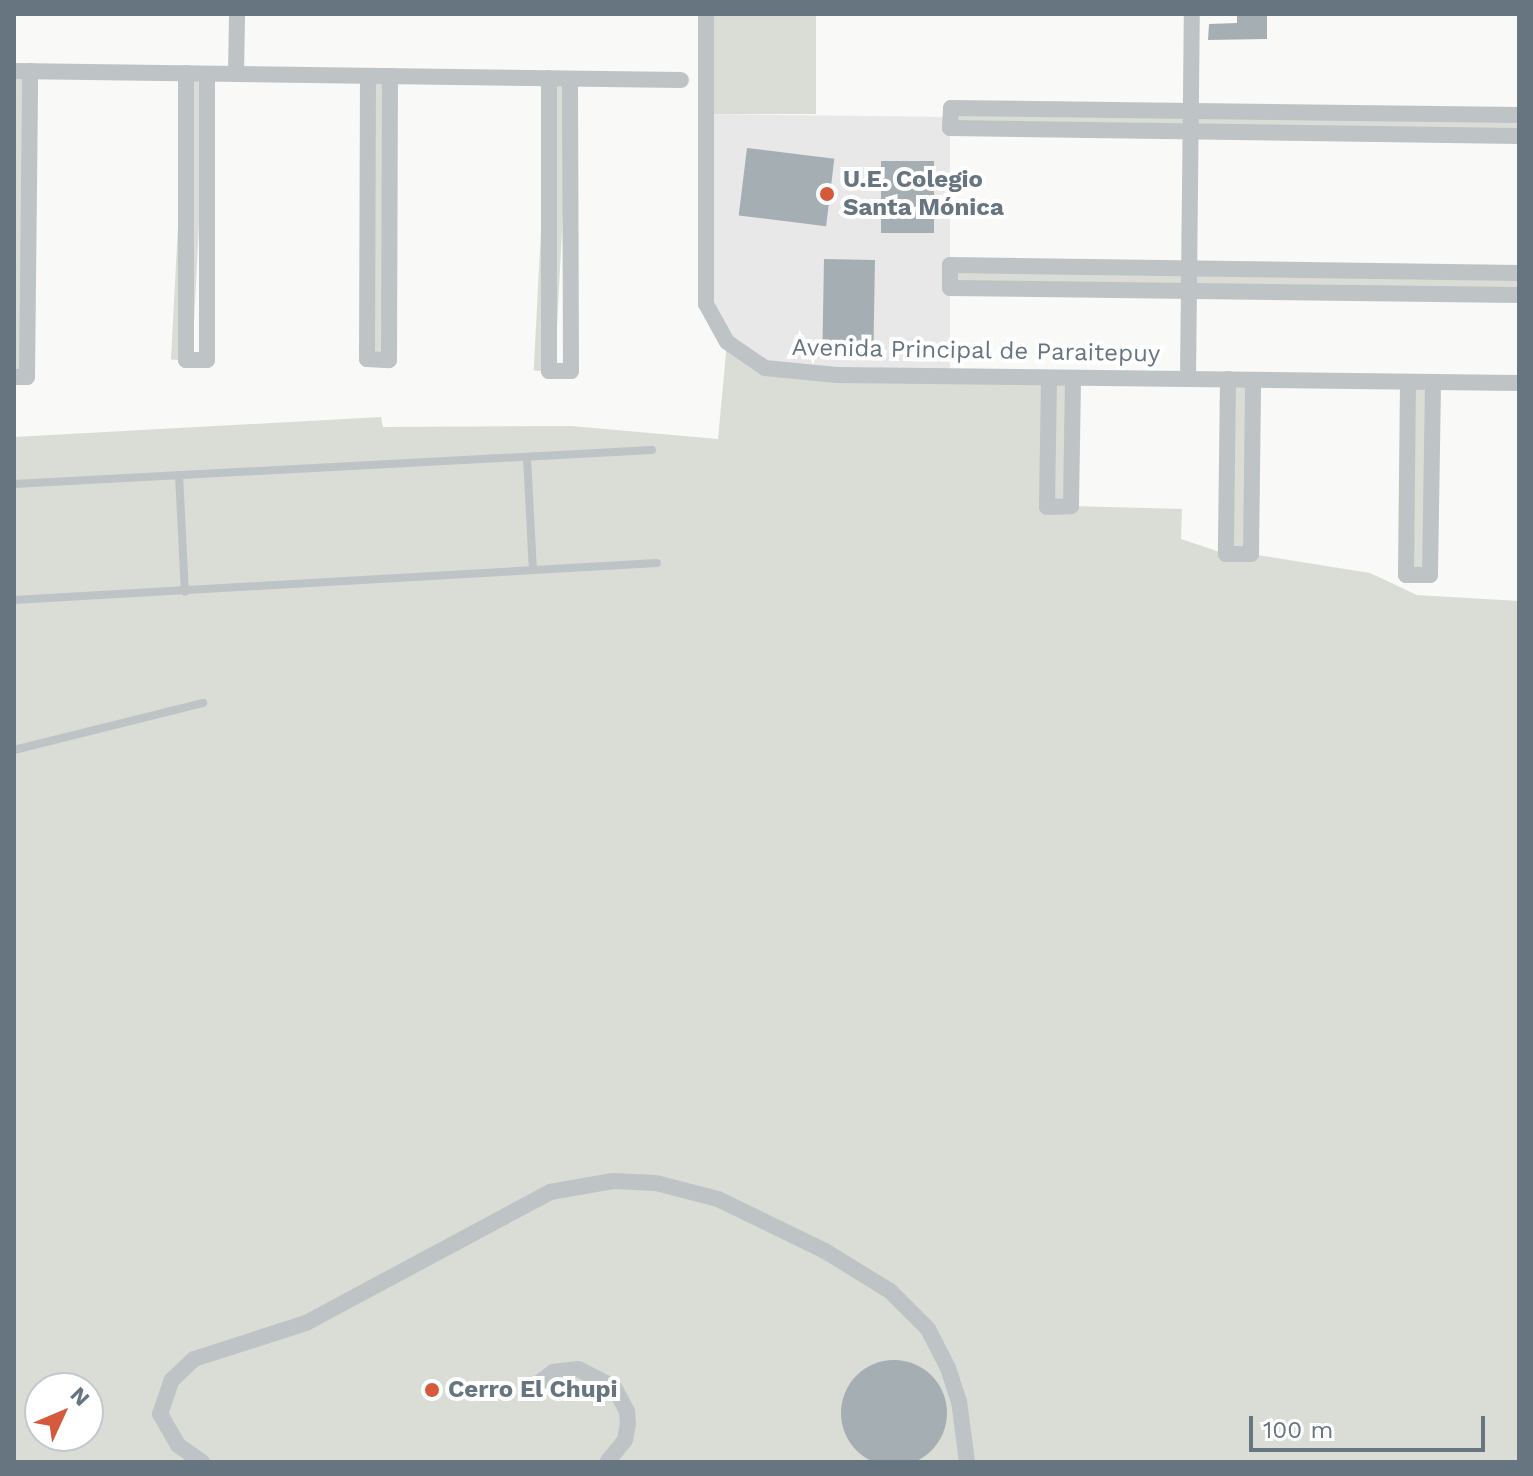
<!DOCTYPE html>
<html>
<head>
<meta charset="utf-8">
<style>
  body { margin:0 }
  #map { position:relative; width:1533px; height:1476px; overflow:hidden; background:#f9f9f7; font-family:"Work Sans",sans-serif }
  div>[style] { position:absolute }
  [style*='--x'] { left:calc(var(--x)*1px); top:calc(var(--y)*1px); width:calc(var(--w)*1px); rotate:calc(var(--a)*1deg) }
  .built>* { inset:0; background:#e7e8e7 }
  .green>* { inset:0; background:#d9ddd6; transform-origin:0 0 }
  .building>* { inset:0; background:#a5aeb3; transform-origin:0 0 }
  .round { border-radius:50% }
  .service>* { height:8px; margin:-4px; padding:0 4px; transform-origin:4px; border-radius:4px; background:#bec3c6 }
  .minor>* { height:16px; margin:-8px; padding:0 8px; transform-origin:8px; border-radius:8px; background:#bec3c6 }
  .dots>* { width:22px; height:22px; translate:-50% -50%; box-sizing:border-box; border:4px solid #fff; border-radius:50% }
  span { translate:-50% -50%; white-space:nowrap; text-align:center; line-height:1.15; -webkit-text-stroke:8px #fff; paint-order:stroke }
  .poi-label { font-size:24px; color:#66757f; font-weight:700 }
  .left { translate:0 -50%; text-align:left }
  .street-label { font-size:24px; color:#66757f }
  .frame { position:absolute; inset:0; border:16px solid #66757f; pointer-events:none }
  .north { position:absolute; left:24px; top:1372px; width:80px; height:80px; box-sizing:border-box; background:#fff; border:2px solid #c2c8cc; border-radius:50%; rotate:46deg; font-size:22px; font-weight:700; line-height:32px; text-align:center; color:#66757f }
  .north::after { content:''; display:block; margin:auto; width:28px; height:36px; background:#d55a3b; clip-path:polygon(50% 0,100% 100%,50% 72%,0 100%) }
  .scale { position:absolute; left:1249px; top:1416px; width:236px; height:36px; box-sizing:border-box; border:4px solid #66757f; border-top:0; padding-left:10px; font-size:24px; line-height:28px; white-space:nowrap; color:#66757f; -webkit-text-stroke:6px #fff; paint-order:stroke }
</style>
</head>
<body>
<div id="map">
  <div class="built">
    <i style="clip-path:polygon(705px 114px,950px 117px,950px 377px,764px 368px,711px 318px)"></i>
  </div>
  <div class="green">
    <i style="left:706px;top:14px;width:110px;height:100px"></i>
    <i style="clip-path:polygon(14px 71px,30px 71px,27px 377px,14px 377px)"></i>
    <i style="left:186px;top:73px;width:21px;height:287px;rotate:3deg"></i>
    <i style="left:368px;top:76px;width:22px;height:283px"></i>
    <i style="left:549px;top:78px;width:21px;height:293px;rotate:3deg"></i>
    <i style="left:951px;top:108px;width:568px;height:20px;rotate:1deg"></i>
    <i style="left:950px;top:266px;width:569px;height:22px;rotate:1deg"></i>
    <i style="clip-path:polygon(evenodd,727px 342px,764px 368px,1073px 378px,1072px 506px,1182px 509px,1181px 539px,1226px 554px,1228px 379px,1253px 380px,1251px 554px,1370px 573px,1417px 595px,1519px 601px,1519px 1462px,14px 1462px,14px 437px,381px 417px,383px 427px,571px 426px,718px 439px,727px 342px,40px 1388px,88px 1388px,88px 1436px,40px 1436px,40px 1388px)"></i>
    <i style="left:1408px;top:382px;width:25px;height:193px"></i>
  </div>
  <div class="building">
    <i style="clip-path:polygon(1237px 14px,1267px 14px,1267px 39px,1208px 40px,1209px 24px,1237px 23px)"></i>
    <i style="left:747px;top:148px;width:88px;height:68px;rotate:7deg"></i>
    <i style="left:881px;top:161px;width:53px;height:72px"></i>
    <i style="left:824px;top:259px;width:51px;height:95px;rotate:1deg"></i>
    <i class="round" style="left:841px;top:1360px;width:106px;height:106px"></i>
  </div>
  <div class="service">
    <i style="--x:527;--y:457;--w:113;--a:87"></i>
    <i style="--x:179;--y:475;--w:117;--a:87.1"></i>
    <i style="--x:14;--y:484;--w:639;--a:-3.05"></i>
    <i style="--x:14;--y:600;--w:644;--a:-3.29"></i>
    <i style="--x:14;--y:750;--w:195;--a:-14"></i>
  </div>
  <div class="minor">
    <i style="--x:706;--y:14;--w:290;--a:90"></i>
    <i style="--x:706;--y:304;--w:43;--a:61.1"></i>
    <i style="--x:727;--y:342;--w:46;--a:34.4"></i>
    <i style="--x:765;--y:368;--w:72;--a:5.6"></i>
    <i style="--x:837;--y:375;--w:682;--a:0.67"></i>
    <i style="--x:14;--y:71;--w:667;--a:0.77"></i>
    <i style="--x:186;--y:73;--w:287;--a:90"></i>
    <i style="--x:186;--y:360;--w:21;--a:0"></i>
    <i style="--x:207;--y:360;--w:286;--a:-90"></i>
    <i style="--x:236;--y:74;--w:60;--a:-89"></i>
    <i style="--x:368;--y:76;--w:283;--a:90.2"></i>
    <i style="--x:367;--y:359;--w:22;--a:3"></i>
    <i style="--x:389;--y:360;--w:284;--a:-89.8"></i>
    <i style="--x:549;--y:78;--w:293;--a:90"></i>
    <i style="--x:549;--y:371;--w:22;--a:0"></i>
    <i style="--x:571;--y:371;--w:292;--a:-90.2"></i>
    <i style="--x:1519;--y:115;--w:568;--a:-179.29"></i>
    <i style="--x:951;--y:108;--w:20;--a:93"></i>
    <i style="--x:950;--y:128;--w:569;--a:0.81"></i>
    <i style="--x:1519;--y:273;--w:569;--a:-179.19"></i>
    <i style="--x:950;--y:265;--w:23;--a:90"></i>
    <i style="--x:950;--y:288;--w:569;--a:0.7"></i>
    <i style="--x:14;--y:377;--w:13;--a:0"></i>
    <i style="--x:27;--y:377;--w:306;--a:-89.4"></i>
    <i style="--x:1049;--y:378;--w:129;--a:90.9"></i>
    <i style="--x:1047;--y:507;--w:24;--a:-2"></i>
    <i style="--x:1071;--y:506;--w:128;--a:-89.1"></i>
    <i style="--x:1188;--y:379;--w:365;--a:-89.4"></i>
    <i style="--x:1228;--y:379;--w:175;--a:90.7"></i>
    <i style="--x:1226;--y:554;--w:25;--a:0"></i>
    <i style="--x:1251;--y:554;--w:174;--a:-89.3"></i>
    <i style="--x:1408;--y:382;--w:193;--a:90.6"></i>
    <i style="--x:1406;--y:575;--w:24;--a:0"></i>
    <i style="--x:1430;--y:575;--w:193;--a:-89.1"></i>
    <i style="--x:530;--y:1389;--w:29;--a:-36"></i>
    <i style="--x:553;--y:1372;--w:25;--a:-7"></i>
    <i style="--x:578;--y:1369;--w:40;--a:26.6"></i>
    <i style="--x:614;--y:1387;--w:27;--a:62"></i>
    <i style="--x:627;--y:1411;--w:13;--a:86"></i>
    <i style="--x:628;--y:1424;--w:16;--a:101"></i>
    <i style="--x:625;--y:1440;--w:28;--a:129"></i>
    <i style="--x:202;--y:1462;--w:29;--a:-145"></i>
    <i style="--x:178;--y:1445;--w:36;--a:-120"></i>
    <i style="--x:160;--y:1414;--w:36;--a:-71"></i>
    <i style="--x:172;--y:1380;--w:30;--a:-44"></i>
    <i style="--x:194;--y:1359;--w:118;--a:-17.8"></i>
    <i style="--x:306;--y:1323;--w:277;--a:-28.2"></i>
    <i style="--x:550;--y:1192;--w:64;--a:-9.9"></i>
    <i style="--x:613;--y:1181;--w:43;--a:2.7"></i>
    <i style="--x:656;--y:1183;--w:64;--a:14.5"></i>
    <i style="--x:718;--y:1199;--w:119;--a:25.9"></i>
    <i style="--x:825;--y:1251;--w:76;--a:31.6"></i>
    <i style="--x:890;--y:1291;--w:54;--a:45"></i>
    <i style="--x:928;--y:1329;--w:44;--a:62.9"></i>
    <i style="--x:948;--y:1368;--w:35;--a:72"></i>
    <i style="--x:959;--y:1401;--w:62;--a:82.5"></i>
  </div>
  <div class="dots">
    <i style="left:827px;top:194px;background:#d55a3b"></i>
    <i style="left:432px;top:1390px;background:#d55a3b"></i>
  </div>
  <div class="poi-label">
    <span class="left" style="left:843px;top:194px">U.E. Colegio<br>Santa Mónica</span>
    <span class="left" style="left:448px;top:1390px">Cerro El Chupi</span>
  </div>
  <div class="street-label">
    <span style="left:976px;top:351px;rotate:1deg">Avenida Principal de Paraitepuy</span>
  </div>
  <div class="frame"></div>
  <div class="north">N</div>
  <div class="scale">100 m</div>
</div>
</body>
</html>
